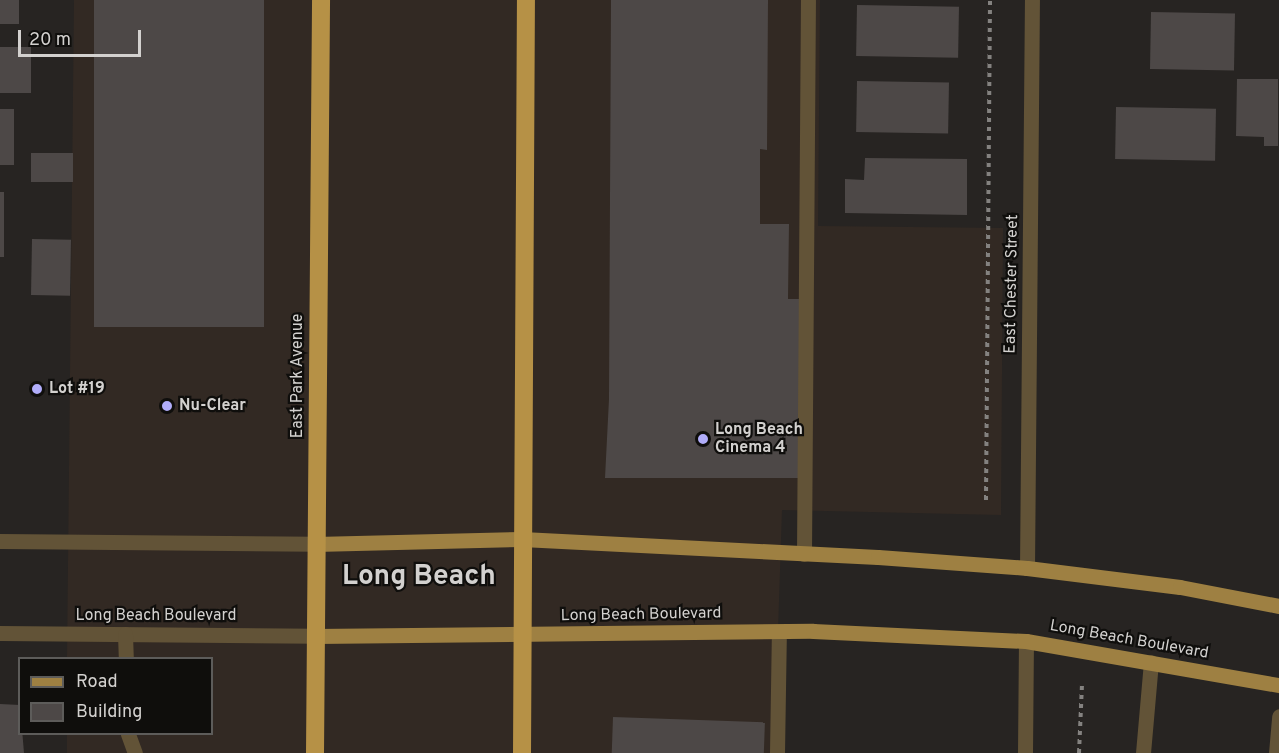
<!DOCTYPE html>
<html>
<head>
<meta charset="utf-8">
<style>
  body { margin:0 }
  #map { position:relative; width:1279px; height:753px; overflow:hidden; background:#272422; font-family:Overpass,sans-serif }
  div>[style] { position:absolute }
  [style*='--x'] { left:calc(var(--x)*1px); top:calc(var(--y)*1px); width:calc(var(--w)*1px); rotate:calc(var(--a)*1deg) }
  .built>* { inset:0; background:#322923 }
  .building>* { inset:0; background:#4d4847; transform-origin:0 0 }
  .path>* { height:4px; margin-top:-2px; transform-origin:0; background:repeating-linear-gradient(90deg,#848280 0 4.5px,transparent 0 9px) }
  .minor>* { height:15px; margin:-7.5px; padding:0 7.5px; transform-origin:7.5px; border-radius:7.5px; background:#625337 }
  .major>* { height:15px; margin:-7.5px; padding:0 7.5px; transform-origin:7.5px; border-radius:7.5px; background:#9e8042 }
  .highway>* { height:18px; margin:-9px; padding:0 9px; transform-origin:9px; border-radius:9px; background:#b69146 }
  .dots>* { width:16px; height:16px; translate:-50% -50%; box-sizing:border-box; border:3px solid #0f0e0c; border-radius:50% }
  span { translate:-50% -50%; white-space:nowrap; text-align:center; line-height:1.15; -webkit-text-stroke:4.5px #0f0e0c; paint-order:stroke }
  .street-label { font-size:16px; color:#d3d1cf }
  .poi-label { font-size:16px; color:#d3d1cf; font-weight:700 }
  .left { translate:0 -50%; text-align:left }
  .town-label { font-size:28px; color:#d3d1cf; font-weight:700 }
  .legend { position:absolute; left:18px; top:657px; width:195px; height:78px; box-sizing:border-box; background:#0f0e0c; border:2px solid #5d5c5a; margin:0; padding:8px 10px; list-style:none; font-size:18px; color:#d3d1cf }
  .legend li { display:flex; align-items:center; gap:12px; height:30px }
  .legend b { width:30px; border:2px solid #5d5c5a }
  .scale { position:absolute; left:18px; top:30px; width:123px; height:27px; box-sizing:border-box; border:3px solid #d3d1cf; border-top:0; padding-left:8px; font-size:18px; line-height:21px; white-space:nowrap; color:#d3d1cf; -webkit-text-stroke:4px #0f0e0c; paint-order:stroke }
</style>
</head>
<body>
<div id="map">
  <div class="built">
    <i style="clip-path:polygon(74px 0,820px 0,818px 226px,1003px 228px,1001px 515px,782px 510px,774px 753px,67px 753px,67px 734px,212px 734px,212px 658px,67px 658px)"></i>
  </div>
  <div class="building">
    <i style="left:0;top:0;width:19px;height:24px"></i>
    <i style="left:94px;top:0;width:170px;height:327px"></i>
    <i style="clip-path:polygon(611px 0,768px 0,767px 150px,760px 149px,760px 224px,789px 224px,788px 299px,799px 299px,799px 478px,605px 478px,609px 399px)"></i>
    <i style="left:857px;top:5px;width:102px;height:51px;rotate:1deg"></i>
    <i style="left:1151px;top:12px;width:84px;height:57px;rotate:1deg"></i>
    <i style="left:0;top:47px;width:31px;height:46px"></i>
    <i style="clip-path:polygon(1237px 79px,1278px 79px,1278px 146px,1264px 146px,1264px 137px,1236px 136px)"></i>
    <i style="left:857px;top:81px;width:92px;height:51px;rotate:1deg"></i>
    <i style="left:1116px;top:107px;width:100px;height:52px;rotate:1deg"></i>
    <i style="left:0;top:109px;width:14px;height:56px"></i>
    <i style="left:31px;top:153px;width:42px;height:29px"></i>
    <i style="clip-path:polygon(865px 158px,967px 159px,967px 215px,845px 213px,845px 179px,864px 180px)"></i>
    <i style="left:0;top:192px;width:4px;height:65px"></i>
    <i style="left:32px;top:239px;width:39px;height:56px;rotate:1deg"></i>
    <i style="clip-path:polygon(0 704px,20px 705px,24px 753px,0 753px)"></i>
    <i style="left:613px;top:717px;width:152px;height:36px;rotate:2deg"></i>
  </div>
  <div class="path">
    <i style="--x:986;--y:500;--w:500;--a:-89.54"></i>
    <i style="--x:1079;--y:753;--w:69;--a:-87.5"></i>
  </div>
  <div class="minor">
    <i style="--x:0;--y:541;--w:315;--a:0.5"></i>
    <i style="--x:804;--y:554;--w:554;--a:-89.59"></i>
    <i style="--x:1027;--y:568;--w:568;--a:-89.5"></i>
    <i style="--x:0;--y:633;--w:315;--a:0.5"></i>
    <i style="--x:125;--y:634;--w:24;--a:88"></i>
    <i style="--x:128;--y:734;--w:20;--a:70"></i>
    <i style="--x:777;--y:753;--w:121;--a:-89.1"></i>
    <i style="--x:1025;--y:753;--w:112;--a:-89.5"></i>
    <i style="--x:1143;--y:753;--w:91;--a:-85"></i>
    <i style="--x:1276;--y:753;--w:37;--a:-85"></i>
  </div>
  <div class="major">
    <i style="--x:315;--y:544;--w:207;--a:-1.4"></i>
    <i style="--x:522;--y:539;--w:356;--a:2.9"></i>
    <i style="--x:878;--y:557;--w:149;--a:4.2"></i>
    <i style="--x:1027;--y:568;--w:154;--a:7.1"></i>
    <i style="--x:1180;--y:587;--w:101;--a:10.9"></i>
    <i style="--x:315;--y:636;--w:498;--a:-0.6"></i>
    <i style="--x:813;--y:631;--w:213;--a:2.7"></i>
    <i style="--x:1026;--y:641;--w:257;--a:9.9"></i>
  </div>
  <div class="highway">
    <i style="--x:315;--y:753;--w:753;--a:-89.54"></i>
    <i style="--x:522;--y:753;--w:753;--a:-89.7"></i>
  </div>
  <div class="dots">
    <i style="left:37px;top:389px;background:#b1adfa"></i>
    <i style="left:167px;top:406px;background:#b1adfa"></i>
    <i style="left:703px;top:439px;background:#b1adfa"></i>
  </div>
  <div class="street-label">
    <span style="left:1012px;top:284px;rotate:-89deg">East Chester Street</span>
    <span style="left:298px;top:376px;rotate:-90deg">East Park Avenue</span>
    <span style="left:641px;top:615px;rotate:-1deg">Long Beach Boulevard</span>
    <span style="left:156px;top:616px">Long Beach Boulevard</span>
    <span style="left:1129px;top:640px;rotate:10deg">Long Beach Boulevard</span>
  </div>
  <div class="poi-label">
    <span class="left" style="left:49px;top:389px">Lot #19</span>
    <span class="left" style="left:179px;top:406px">Nu-Clear</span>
    <span class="left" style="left:715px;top:439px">Long Beach<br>Cinema 4</span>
  </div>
  <div class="town-label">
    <span style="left:419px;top:577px">Long Beach</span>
  </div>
  <ul class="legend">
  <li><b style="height:8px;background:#9e8042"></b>Road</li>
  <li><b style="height:16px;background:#4d4847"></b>Building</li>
  </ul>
  <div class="scale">20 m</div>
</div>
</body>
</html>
